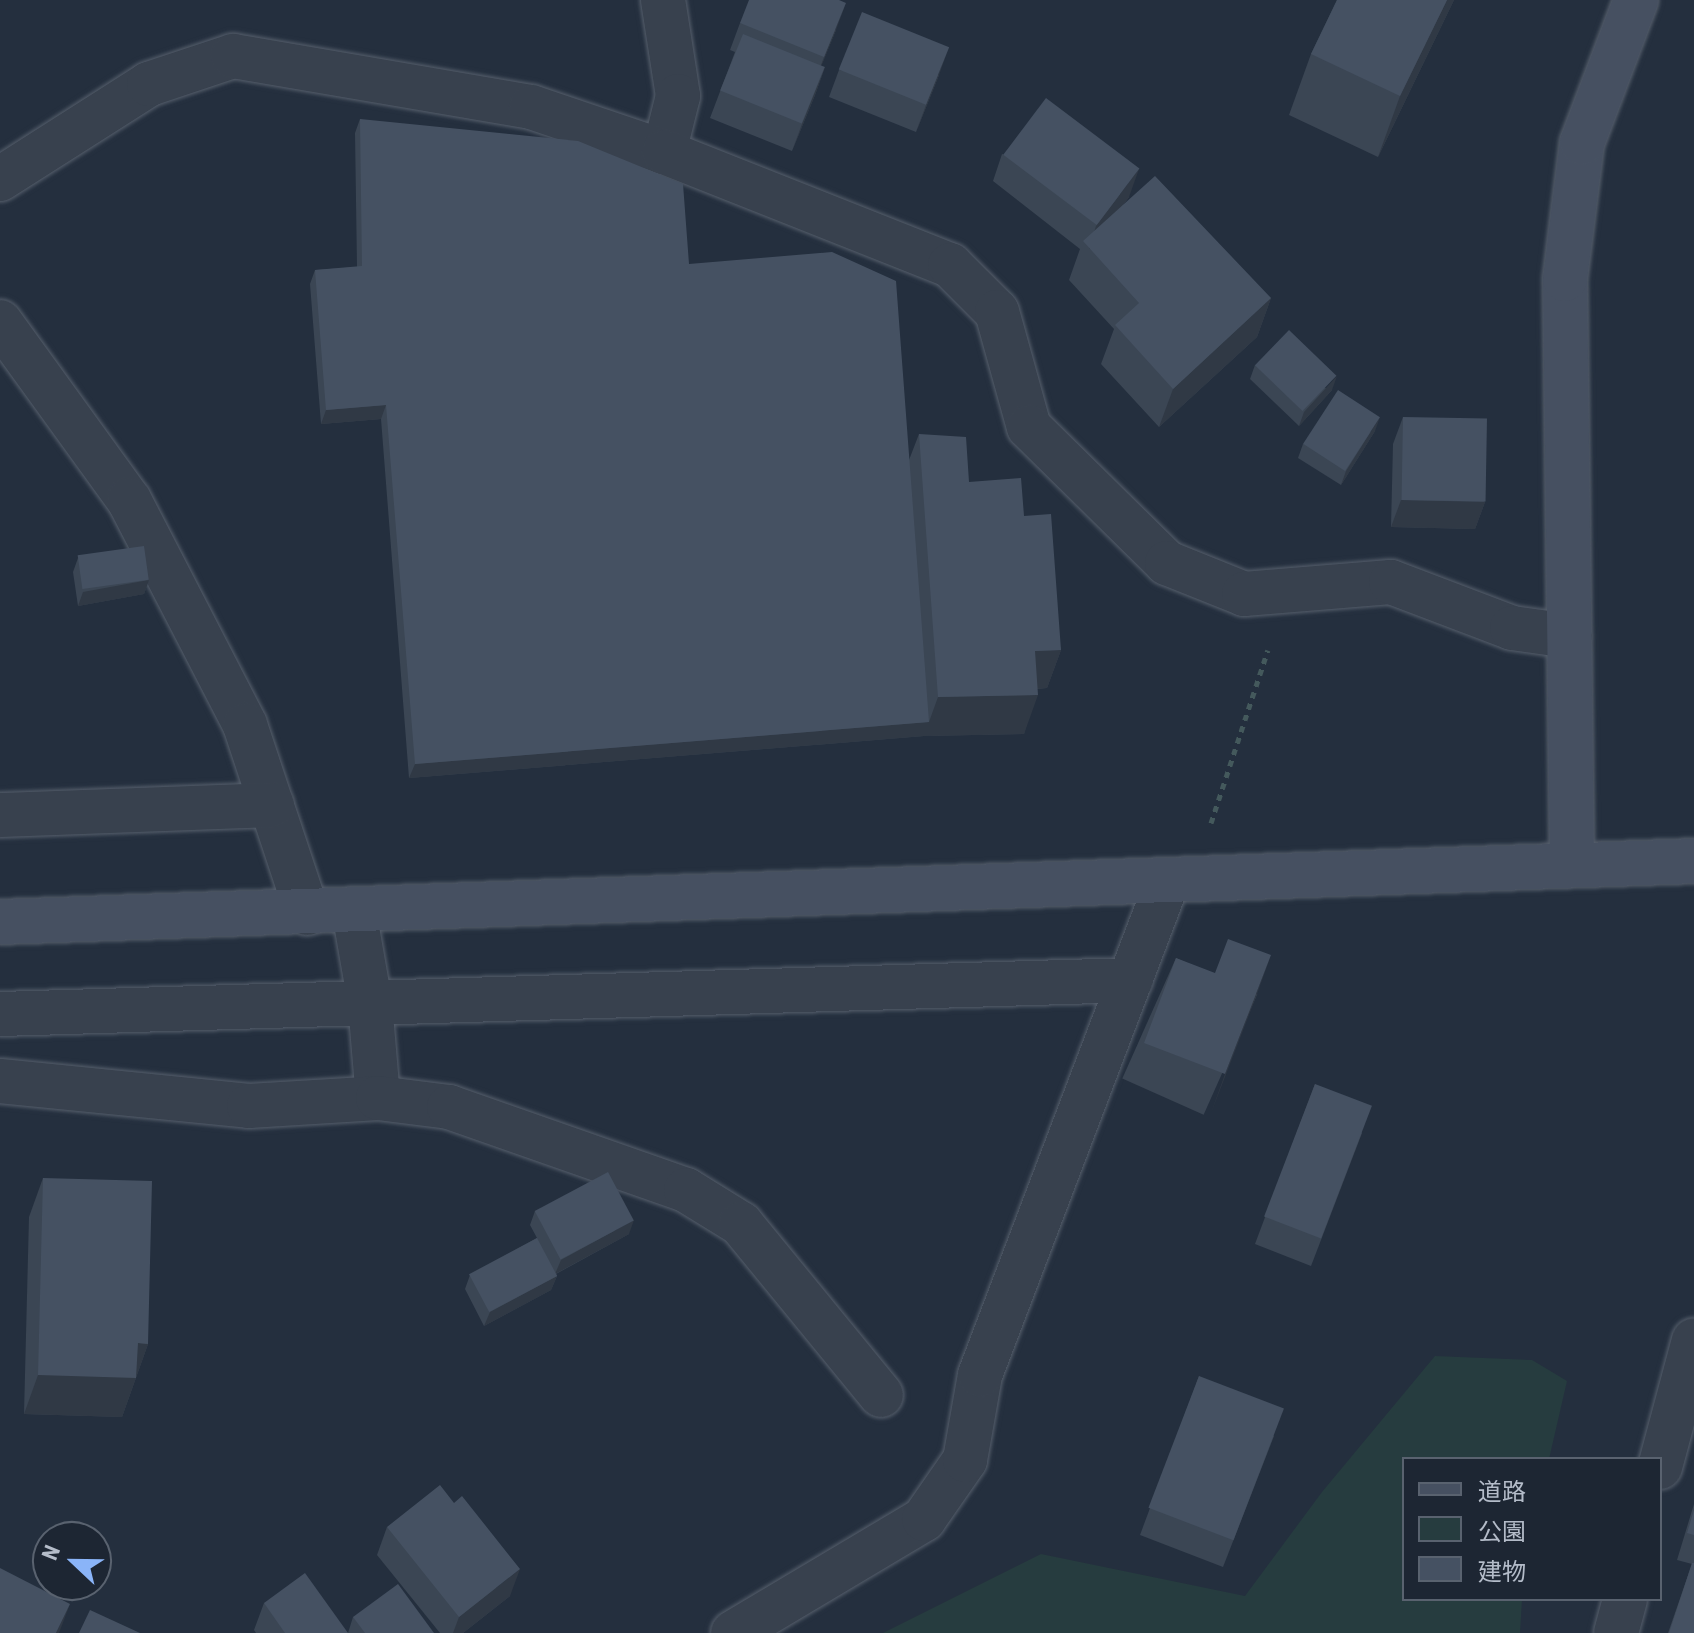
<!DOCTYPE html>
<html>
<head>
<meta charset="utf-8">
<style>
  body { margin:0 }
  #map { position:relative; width:1694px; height:1633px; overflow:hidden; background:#242f3e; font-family:"Roboto Condensed","Noto Sans JP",sans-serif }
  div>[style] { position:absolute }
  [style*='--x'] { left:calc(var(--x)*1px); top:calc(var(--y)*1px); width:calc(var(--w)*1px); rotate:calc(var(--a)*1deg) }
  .green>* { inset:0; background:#263c3f }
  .path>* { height:5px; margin-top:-2.5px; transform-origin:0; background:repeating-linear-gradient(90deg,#44595c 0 6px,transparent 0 12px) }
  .roads { filter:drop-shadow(0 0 2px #565f6c) drop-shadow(0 0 2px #565f6c) }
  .street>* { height:44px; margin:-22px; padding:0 22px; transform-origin:22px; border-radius:22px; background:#38414e }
  .secondary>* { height:44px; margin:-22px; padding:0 22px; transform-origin:22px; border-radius:22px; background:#465061 }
  .wall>* { inset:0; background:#3b4654; transform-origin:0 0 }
  .shaded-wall>* { inset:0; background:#303945 }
  .building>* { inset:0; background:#455162; transform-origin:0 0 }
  span { translate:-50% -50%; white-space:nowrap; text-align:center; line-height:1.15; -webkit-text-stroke:6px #1d2633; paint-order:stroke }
  .legend { position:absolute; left:1402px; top:1457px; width:260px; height:144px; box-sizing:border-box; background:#1d2633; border:2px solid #59626f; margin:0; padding:10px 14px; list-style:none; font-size:24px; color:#b4bcc9 }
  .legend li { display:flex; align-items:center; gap:16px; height:40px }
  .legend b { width:40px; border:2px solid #59626f }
  .north { position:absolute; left:32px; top:1521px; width:80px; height:80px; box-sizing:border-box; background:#1d2633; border:2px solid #59626f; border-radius:50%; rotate:292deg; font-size:22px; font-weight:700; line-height:32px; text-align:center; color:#b4bcc9 }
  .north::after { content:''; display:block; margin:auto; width:28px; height:36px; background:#8ab4f8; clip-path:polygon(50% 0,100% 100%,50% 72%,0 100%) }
</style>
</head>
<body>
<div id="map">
  <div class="green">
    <i style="clip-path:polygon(1435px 1356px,1532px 1360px,1567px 1381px,1549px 1459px,1404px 1459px,1404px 1599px,1522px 1599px,1520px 1633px,883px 1633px,1041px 1554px,1245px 1596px,1322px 1492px)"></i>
  </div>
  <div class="path">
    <i style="--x:1211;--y:823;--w:182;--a:-71.8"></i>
  </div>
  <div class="roads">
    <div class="street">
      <i style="--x:663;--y:0;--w:97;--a:81.1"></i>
      <i style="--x:678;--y:96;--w:58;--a:104"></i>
      <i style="--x:0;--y:179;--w:177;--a:-32.5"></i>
      <i style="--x:149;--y:84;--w:89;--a:-18.4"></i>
      <i style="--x:233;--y:56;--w:302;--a:9.7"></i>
      <i style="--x:531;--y:107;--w:140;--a:18.7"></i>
      <i style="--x:664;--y:152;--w:308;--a:21.6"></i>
      <i style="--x:950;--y:265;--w:66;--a:45"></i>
      <i style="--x:997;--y:312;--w:119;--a:74.5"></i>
      <i style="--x:1029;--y:427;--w:194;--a:44.6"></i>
      <i style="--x:1167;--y:563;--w:83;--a:21.9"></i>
      <i style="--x:1244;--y:594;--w:147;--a:-4.7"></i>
      <i style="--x:1391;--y:582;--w:129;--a:20.8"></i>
      <i style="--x:1512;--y:628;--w:58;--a:8"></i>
      <i style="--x:0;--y:322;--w:220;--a:54.1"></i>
      <i style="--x:129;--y:500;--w:253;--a:62.7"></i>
      <i style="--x:245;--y:725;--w:198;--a:71.7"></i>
      <i style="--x:0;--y:815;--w:272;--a:-2.1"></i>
      <i style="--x:354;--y:911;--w:93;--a:80.1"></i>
      <i style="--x:370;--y:1003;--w:95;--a:85.2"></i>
      <i style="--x:0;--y:1014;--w:1131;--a:-1.72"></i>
      <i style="--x:0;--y:1081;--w:250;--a:5.7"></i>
      <i style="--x:249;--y:1106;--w:129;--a:-3.5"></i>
      <i style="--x:378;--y:1098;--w:72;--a:7.2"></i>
      <i style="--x:449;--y:1107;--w:251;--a:19.3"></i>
      <i style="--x:686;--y:1190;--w:65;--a:31.7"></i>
      <i style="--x:741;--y:1224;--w:221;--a:50.7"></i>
      <i style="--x:1660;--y:1467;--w:131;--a:-75"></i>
      <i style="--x:733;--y:1633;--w:222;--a:-30.8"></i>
      <i style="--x:924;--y:1519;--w:72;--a:-55.2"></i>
      <i style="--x:965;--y:1460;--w:86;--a:-80"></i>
      <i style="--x:980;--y:1375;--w:529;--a:-69.2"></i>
      <i style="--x:1616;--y:1633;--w:35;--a:-75"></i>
    </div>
    <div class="secondary">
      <i style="--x:1572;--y:865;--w:586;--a:-90.68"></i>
      <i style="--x:1565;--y:279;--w:137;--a:-82.9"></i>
      <i style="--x:1582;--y:143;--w:153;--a:-69.3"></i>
      <i style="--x:0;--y:922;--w:1695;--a:-2.06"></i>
    </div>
  </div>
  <div class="wall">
    <i style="clip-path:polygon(1337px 0,1454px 0,1378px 157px,1289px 115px,1311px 54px)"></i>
    <i style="clip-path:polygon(740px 23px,836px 30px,821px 66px,825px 67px,815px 95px,792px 151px,710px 118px,735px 52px,730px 50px)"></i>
    <i style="clip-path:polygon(839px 70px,939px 75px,916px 132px,829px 97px)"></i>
    <i style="clip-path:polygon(360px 119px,689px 264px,909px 460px,919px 434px,969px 482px,1024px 516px,1061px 650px,1047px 688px,1037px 689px,1024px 734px,924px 736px,409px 778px,381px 419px,321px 424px,310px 284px,315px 270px,357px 267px,355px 133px)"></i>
    <i style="clip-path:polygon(1002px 154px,1129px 197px,1123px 205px,1271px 298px,1257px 337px,1159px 427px,1101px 364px,1114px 329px,1069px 280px,1080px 249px,993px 181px)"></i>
    <i style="clip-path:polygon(1255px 365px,1332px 390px,1299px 426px,1250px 379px)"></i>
    <i style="clip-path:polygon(1403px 417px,1485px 502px,1475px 529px,1391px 527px,1393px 444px)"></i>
    <i style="clip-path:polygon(1375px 431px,1341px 485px,1298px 458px,1303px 444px)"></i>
    <i style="clip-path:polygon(78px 558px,149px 580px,144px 594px,78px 606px,73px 572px)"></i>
    <i style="left:1176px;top:958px;width:89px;height:132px;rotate:24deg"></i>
    <i style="clip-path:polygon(1315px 1084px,1362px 1133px,1311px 1266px,1255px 1244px)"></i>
    <i style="clip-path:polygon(43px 1178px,148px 1344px,122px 1417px,24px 1414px,29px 1217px)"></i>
    <i style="clip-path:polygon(535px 1211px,629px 1234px,556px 1274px,557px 1276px,551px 1290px,484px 1326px,465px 1289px,470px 1275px,537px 1238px,530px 1225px)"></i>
    <i style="clip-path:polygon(1199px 1376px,1274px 1436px,1223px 1567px,1140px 1535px)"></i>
    <i style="clip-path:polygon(1694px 1504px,1694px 1633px,1668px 1633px,1692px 1564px,1677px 1560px)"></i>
    <i style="clip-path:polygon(387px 1527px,510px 1596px,463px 1633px,440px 1633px,377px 1555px)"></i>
    <i style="clip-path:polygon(264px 1603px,348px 1633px,353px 1617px,434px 1633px,256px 1633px,254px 1630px)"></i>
  </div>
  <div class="shaded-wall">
    <i style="clip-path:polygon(1447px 0,1454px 0,1378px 157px,1400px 96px)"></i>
    <i style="clip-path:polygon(846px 3px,836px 30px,814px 84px,824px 57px)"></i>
    <i style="clip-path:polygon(949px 47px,939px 75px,916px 132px,926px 105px)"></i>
    <i style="clip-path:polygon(825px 67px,815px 95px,792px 151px,802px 124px)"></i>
    <i style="clip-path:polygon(1139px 169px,1129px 197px,1090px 249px,1089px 248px,1096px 226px)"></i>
    <i style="clip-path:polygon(1271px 298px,1257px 337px,1159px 427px,1173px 389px)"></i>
    <i style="clip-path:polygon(1337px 376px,1332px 390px,1299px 426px,1304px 412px)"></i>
    <i style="clip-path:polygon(386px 405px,381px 419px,321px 424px,326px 410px)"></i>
    <i style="clip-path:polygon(1380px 417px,1375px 431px,1341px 485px,1346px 471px)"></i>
    <i style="clip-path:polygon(1401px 500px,1485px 502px,1475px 529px,1391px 527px)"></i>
    <i style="clip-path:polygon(149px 580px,144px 594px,78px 606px,83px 592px)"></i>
    <i style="clip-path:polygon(1061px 650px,1047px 688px,1021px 690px,1035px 651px)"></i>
    <i style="clip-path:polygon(1038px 695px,1024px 734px,924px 736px,409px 778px,415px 764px,929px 722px,938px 697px)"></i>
    <i style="clip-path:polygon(1271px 955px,1257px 994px,1211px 1113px,1225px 1074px)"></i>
    <i style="clip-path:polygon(634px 1220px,629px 1234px,555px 1274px,561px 1260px)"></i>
    <i style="clip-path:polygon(557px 1276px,551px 1290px,484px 1326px,490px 1312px)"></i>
    <i style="clip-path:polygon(138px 1343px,148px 1344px,122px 1417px,24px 1414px,38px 1375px)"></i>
    <i style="clip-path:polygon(520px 1569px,510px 1596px,463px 1633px,453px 1633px,459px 1617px)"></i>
    <i style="clip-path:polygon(70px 1604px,59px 1633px,56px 1633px)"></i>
  </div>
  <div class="building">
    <i style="clip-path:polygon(749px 0,839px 0,846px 3px,824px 57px,740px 23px)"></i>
    <i style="clip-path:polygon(1337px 0,1447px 0,1400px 96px,1311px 54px)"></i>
    <i style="left:862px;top:12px;width:94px;height:62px;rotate:22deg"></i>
    <i style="left:743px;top:34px;width:88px;height:61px;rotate:22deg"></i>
    <i style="left:1046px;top:98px;width:117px;height:71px;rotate:37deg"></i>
    <i style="clip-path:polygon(360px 119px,578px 141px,683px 184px,689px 264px,832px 252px,896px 281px,929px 722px,415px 764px,386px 405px,326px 410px,315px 270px,362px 266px)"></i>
    <i style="clip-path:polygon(1155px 176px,1271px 298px,1173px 389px,1115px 325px,1139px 303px,1083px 241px)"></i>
    <i style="left:1289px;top:330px;width:66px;height:49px;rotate:44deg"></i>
    <i style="left:1338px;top:390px;width:50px;height:64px;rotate:33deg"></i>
    <i style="left:1403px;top:417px;width:84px;height:83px;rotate:1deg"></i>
    <i style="clip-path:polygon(919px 434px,966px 437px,969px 482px,1021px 478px,1024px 516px,1051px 514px,1061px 650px,1035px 651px,1038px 695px,938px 697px)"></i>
    <i style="left:144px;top:546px;width:34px;height:67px;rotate:82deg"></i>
    <i style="clip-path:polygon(1228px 939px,1271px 955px,1225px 1074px,1144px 1043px,1176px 958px,1215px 973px)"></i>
    <i style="left:1315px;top:1084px;width:61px;height:142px;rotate:21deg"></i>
    <i style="left:608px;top:1172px;width:55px;height:83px;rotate:62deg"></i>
    <i style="clip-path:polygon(43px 1178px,152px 1181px,148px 1344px,138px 1343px,136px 1378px,38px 1375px)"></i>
    <i style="left:537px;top:1238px;width:43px;height:77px;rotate:62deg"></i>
    <i style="left:1199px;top:1376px;width:91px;height:141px;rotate:21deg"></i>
    <i style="clip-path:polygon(440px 1485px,454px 1503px,462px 1496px,520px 1569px,459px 1617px,387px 1527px)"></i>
    <i style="clip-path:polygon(1694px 1510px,1694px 1535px,1687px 1533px)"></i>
    <i style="clip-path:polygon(1692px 1563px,1694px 1563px,1694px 1633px,1669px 1633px)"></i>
    <i style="clip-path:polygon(0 1568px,70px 1604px,56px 1633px,0 1633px)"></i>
    <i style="clip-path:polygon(305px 1573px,348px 1633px,285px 1633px,264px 1603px)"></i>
    <i style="clip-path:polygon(398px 1584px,434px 1633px,365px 1633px,353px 1617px)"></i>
    <i style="clip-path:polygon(90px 1610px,140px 1633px,79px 1633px)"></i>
  </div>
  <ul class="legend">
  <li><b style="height:10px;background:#465061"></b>道路</li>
  <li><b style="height:22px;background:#263c3f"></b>公園</li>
  <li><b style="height:22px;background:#455162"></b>建物</li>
  </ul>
  <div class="north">N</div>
</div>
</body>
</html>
